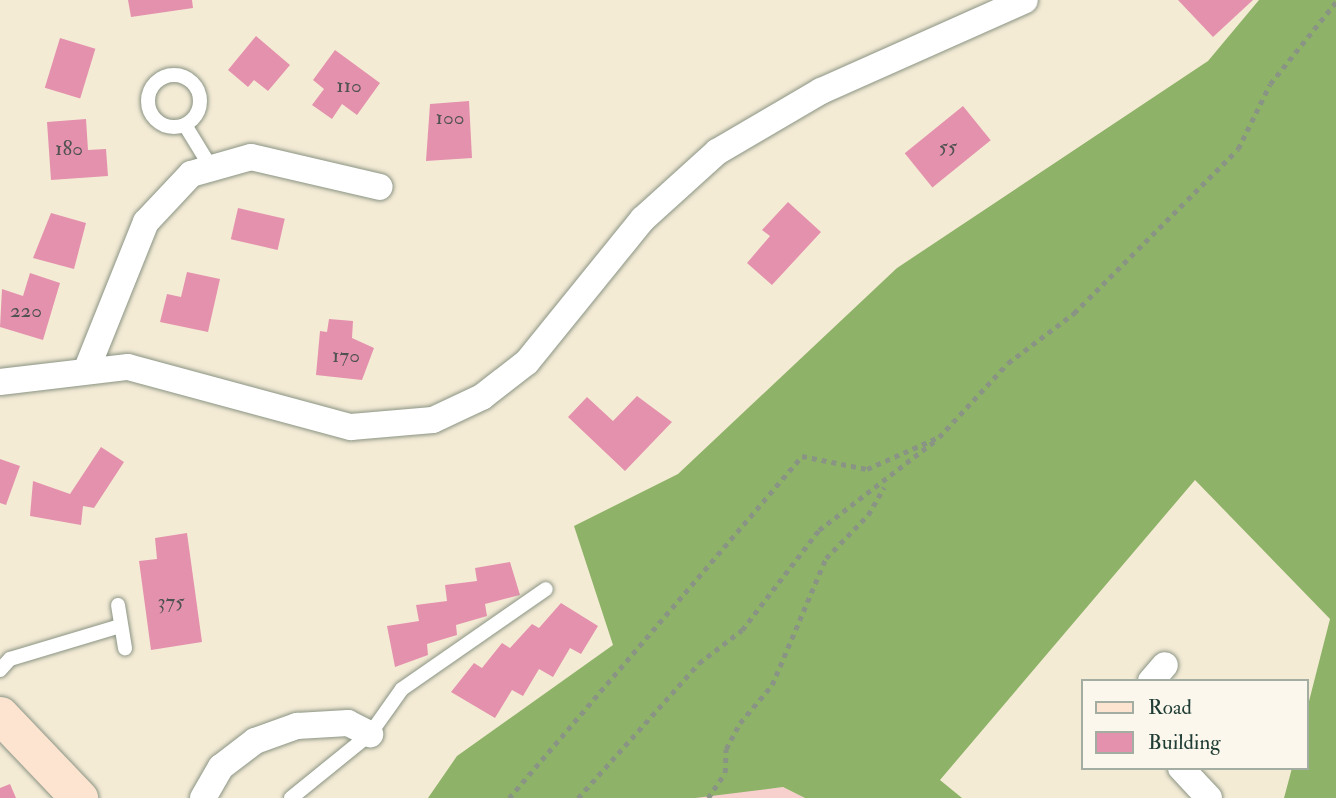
<!DOCTYPE html>
<html>
<head>
<meta charset="utf-8">
<style>
  body { margin:0 }
  #map { position:relative; width:1336px; height:798px; overflow:hidden; background:#f4ebd5; font-family:"IM FELL Double Pica",serif }
  div>[style] { position:absolute }
  [style*='--x'] { left:calc(var(--x)*1px); top:calc(var(--y)*1px); width:calc(var(--w)*1px); rotate:calc(var(--a)*1deg) }
  .built>* { inset:0; background:#f7d0ce }
  .forest>* { inset:0; background:#8eb368 }
  .building>* { inset:0; background:#e491ad; transform-origin:0 0 }
  .path>* { height:4.5px; margin-top:-2.25px; transform-origin:0; background:repeating-linear-gradient(90deg,#8a9484 0 5px,transparent 0 10px) }
  .roads { filter:drop-shadow(0 0 2px #8a9484) drop-shadow(0 0 2px #8a9484) }
  .lane>* { height:14px; margin:-7px; padding:0 7px; transform-origin:7px; border-radius:7px; background:#fff }
  .lane>.ring { margin:-7px; padding:0; box-sizing:content-box; background:none; border:14px solid #fff; border-radius:50% }
  .street>* { height:26px; margin:-13px; padding:0 13px; transform-origin:13px; border-radius:13px; background:#fff }
  .secondary>* { height:37px; margin:-18.5px; padding:0 18.5px; transform-origin:18.5px; border-radius:18.5px; background:#fde4d0 }
  span { translate:-50% -50%; white-space:nowrap; text-align:center; line-height:1.15; -webkit-text-stroke:5px #fbf7ec; paint-order:stroke }
  .number-label { font-size:21px; color:#505252 }
  .number-label span { -webkit-text-stroke-width:0 }
  .legend { position:absolute; left:1081px; top:679px; width:228px; height:91px; box-sizing:border-box; background:#fbf7ec; border:2px solid #a3ada2; margin:0; padding:9px 12px; list-style:none; font-size:21px; color:#1f3d34 }
  .legend li { display:flex; align-items:center; gap:14px; height:35px }
  .legend b { width:35px; border:2px solid #a3ada2 }
</style>
</head>
<body>
<div id="map">
  <div class="built">
    <i style="clip-path:polygon(783px 787px,805px 798px,695px 798px,698px 794px)"></i>
  </div>
  <div class="forest">
    <i style="clip-path:polygon(1259px 0,1336px 0,1336px 798px,1284px 798px,1292px 768px,1306px 768px,1306px 713px,1330px 619px,1195px 480px,940px 780px,962px 798px,805px 798px,783px 787px,695px 798px,428px 798px,457px 756px,613px 645px,574px 526px,678px 474px,897px 268px,1208px 61px)"></i>
  </div>
  <div class="building">
    <i style="clip-path:polygon(128px 0,192px 0,193px 8px,131px 17px)"></i>
    <i style="clip-path:polygon(1178px 0,1253px 0,1213px 37px)"></i>
    <i style="clip-path:polygon(256px 36px,290px 65px,268px 91px,254px 80px,248px 87px,228px 70px)"></i>
    <i style="left:60px;top:38px;width:37px;height:52px;rotate:17deg"></i>
    <i style="clip-path:polygon(335px 50px,380px 83px,357px 115px,342px 104px,332px 119px,312px 105px,324px 89px,313px 80px)"></i>
    <i style="clip-path:polygon(469px 101px,472px 158px,426px 161px,430px 104px)"></i>
    <i style="left:963px;top:106px;width:44px;height:75px;rotate:51deg"></i>
    <i style="clip-path:polygon(86px 119px,88px 150px,106px 149px,108px 176px,51px 180px,47px 122px)"></i>
    <i style="clip-path:polygon(788px 202px,821px 232px,772px 285px,747px 263px,770px 236px,762px 230px)"></i>
    <i style="left:238px;top:208px;width:48px;height:32px;rotate:13deg"></i>
    <i style="clip-path:polygon(51px 213px,86px 223px,74px 269px,33px 258px)"></i>
    <i style="clip-path:polygon(187px 272px,220px 279px,208px 332px,160px 322px,167px 294px,181px 297px)"></i>
    <i style="clip-path:polygon(30px 273px,60px 283px,43px 340px,0 327px,2px 289px,23px 296px)"></i>
    <i style="clip-path:polygon(329px 319px,353px 321px,352px 338px,374px 348px,362px 380px,316px 375px,320px 331px,327px 332px)"></i>
    <i style="clip-path:polygon(637px 396px,672px 422px,625px 471px,568px 417px,587px 397px,613px 421px)"></i>
    <i style="clip-path:polygon(101px 447px,124px 462px,94px 508px,83px 506px,81px 525px,30px 516px,33px 481px,70px 494px)"></i>
    <i style="clip-path:polygon(0 459px,20px 466px,6px 505px,0 503px)"></i>
    <i style="clip-path:polygon(187px 533px,202px 642px,151px 650px,139px 561px,157px 559px,155px 538px)"></i>
    <i style="clip-path:polygon(510px 562px,520px 595px,485px 604px,487px 616px,456px 625px,457px 635px,427px 644px,428px 655px,395px 667px,387px 626px,419px 621px,416px 605px,447px 601px,445px 585px,477px 581px,475px 568px)"></i>
    <i style="clip-path:polygon(561px 603px,598px 626px,581px 654px,570px 648px,553px 677px,539px 669px,523px 696px,512px 690px,495px 718px,451px 692px,474px 663px,482px 668px,502px 643px,510px 648px,532px 624px,539px 628px)"></i>
    <i style="clip-path:polygon(10px 784px,16px 798px,0 798px,0 788px)"></i>
  </div>
  <div class="path">
    <i style="--x:509;--y:798;--w:450;--a:-49.4"></i>
    <i style="--x:802;--y:456;--w:66;--a:11.3"></i>
    <i style="--x:867;--y:469;--w:79;--a:-24"></i>
    <i style="--x:939;--y:437;--w:101;--a:-47"></i>
    <i style="--x:1008;--y:363;--w:83;--a:-37.1"></i>
    <i style="--x:1074;--y:313;--w:232;--a:-45"></i>
    <i style="--x:1238;--y:149;--w:72;--a:-63.8"></i>
    <i style="--x:1270;--y:84;--w:105;--a:-51.2"></i>
    <i style="--x:578;--y:798;--w:181;--a:-48.1"></i>
    <i style="--x:699;--y:663;--w:54;--a:-37.5"></i>
    <i style="--x:742;--y:630;--w:126;--a:-52.4"></i>
    <i style="--x:819;--y:530;--w:148;--a:-37.6"></i>
    <i style="--x:708;--y:798;--w:30;--a:-56"></i>
    <i style="--x:725;--y:773;--w:24;--a:-88"></i>
    <i style="--x:726;--y:749;--w:30;--a:-62"></i>
    <i style="--x:740;--y:723;--w:50;--a:-49.9"></i>
    <i style="--x:772;--y:685;--w:138;--a:-67"></i>
    <i style="--x:826;--y:558;--w:60;--a:-45.7"></i>
    <i style="--x:868;--y:515;--w:32;--a:-60"></i>
  </div>
  <div class="roads">
    <div class="lane">
      <i class="ring" style="left:148px;top:75px;width:38px;height:38px"></i>
      <i style="--x:185;--y:125;--w:48;--a:58.6"></i>
      <i style="--x:118;--y:605;--w:44;--a:80.8"></i>
      <i style="--x:0;--y:670;--w:15;--a:-48"></i>
      <i style="--x:10;--y:659;--w:115;--a:-16.7"></i>
      <i style="--x:291;--y:798;--w:102;--a:-39"></i>
      <i style="--x:370;--y:734;--w:55;--a:-54.6"></i>
      <i style="--x:402;--y:689;--w:175;--a:-34.8"></i>
    </div>
    <div class="street">
      <i style="--x:86;--y:371;--w:161;--a:-68.1"></i>
      <i style="--x:146;--y:222;--w:66;--a:-46.8"></i>
      <i style="--x:191;--y:174;--w:62;--a:-15.8"></i>
      <i style="--x:251;--y:157;--w:132;--a:13.1"></i>
      <i style="--x:0;--y:382;--w:129;--a:-6.7"></i>
      <i style="--x:128;--y:367;--w:231;--a:15.1"></i>
      <i style="--x:351;--y:427;--w:82;--a:-4.9"></i>
      <i style="--x:433;--y:420;--w:54;--a:-25.1"></i>
      <i style="--x:482;--y:397;--w:57;--a:-37.9"></i>
      <i style="--x:527;--y:362;--w:184;--a:-51"></i>
      <i style="--x:643;--y:219;--w:100;--a:-42.2"></i>
      <i style="--x:717;--y:152;--w:121;--a:-30.4"></i>
      <i style="--x:821;--y:91;--w:223;--a:-24"></i>
      <i style="--x:1151;--y:681;--w:21;--a:-49"></i>
      <i style="--x:1181;--y:768;--w:41;--a:47"></i>
      <i style="--x:203;--y:798;--w:36;--a:-60"></i>
      <i style="--x:221;--y:767;--w:43;--a:-37.4"></i>
      <i style="--x:255;--y:741;--w:45;--a:-19.7"></i>
      <i style="--x:297;--y:726;--w:51;--a:-3.4"></i>
      <i style="--x:348;--y:723;--w:25;--a:27"></i>
    </div>
    <div class="secondary">
      <i style="--x:0;--y:715;--w:115;--a:46.4"></i>
    </div>
  </div>
  <div class="number-label">
    <span style="left:349px;top:86px">110</span>
    <span style="left:450px;top:118px">100</span>
    <span style="left:948px;top:147px">55</span>
    <span style="left:69px;top:149px">180</span>
    <span style="left:26px;top:311px">220</span>
    <span style="left:346px;top:356px">170</span>
    <span style="left:171px;top:602px">375</span>
  </div>
  <ul class="legend">
  <li><b style="height:9px;background:#fde4d0"></b>Road</li>
  <li><b style="height:19px;background:#e491ad"></b>Building</li>
  </ul>
</div>
</body>
</html>
